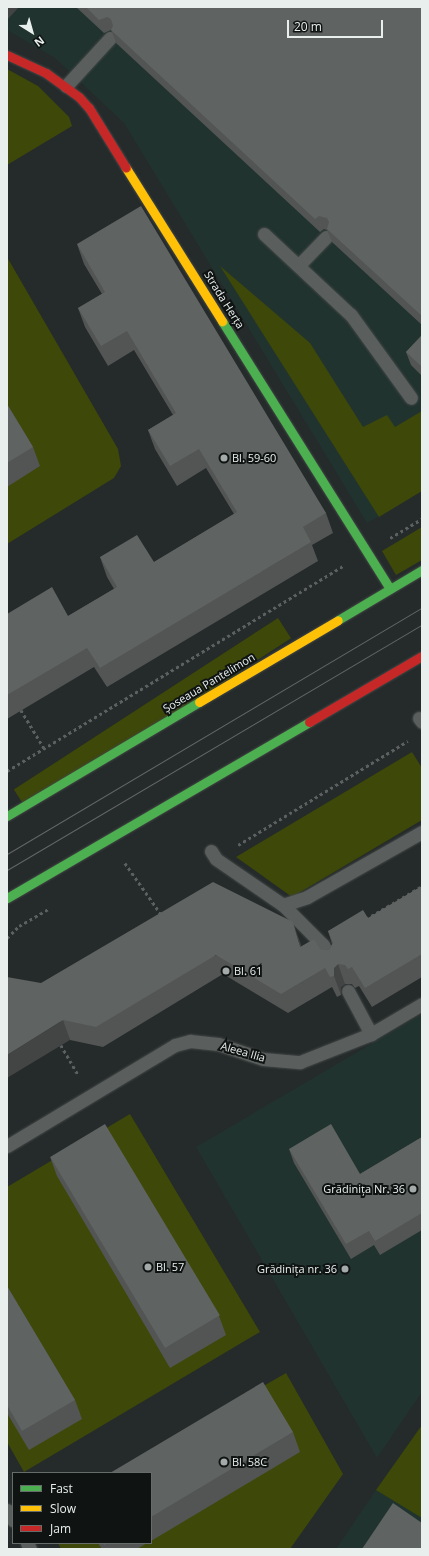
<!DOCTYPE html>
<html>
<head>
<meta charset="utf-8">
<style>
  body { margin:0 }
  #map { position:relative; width:429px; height:1556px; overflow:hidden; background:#252a2a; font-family:"Open Sans",sans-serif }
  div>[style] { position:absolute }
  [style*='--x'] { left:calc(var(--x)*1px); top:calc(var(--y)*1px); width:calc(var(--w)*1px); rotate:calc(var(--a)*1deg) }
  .built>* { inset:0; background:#21332f }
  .green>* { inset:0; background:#3d4809; transform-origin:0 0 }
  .path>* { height:2.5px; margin-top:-1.25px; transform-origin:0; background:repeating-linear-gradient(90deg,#5c6060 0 3px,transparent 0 6px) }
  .roads { filter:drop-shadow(0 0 1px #424746) drop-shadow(0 0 1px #424746) }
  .lane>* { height:13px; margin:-6.5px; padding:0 6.5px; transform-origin:6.5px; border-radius:6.5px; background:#5a5f5e }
  .fast>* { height:9px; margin:-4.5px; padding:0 4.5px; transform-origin:4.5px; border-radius:4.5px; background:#4caf50 }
  .slow>* { height:9px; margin:-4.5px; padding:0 4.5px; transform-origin:4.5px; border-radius:4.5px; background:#ffc107 }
  .jam>* { height:9px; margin:-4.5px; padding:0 4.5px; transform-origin:4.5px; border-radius:4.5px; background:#c62828 }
  .tram>* { height:1px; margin:-0.5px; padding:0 0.5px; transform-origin:0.5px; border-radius:0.5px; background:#636666 }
  .wall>* { inset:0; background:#525553 }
  .shaded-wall>* { inset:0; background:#424544 }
  .building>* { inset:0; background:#5f6361; transform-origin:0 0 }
  .dots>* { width:11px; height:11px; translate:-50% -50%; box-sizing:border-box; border:2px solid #0f1413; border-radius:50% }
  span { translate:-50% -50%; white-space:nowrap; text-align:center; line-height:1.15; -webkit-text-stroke:4px #0f1413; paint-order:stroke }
  .street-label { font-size:11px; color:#e8efed }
  .poi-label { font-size:11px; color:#e8efed }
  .left { translate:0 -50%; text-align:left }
  .right { translate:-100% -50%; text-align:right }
  .frame { position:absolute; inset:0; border:8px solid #e8efed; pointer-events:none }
  .legend { position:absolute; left:12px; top:1472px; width:140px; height:72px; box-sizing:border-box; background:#0f1413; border:1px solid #666c6a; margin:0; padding:5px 7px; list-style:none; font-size:12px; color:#e8efed }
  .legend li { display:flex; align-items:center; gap:8px; height:20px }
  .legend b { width:20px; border:1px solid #666c6a }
  .north { position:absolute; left:12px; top:12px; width:40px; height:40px; -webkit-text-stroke:3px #0f1413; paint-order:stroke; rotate:143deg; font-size:11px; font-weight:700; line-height:16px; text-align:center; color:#e8efed }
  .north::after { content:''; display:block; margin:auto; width:14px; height:18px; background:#e8efed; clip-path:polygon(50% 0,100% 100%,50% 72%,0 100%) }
  .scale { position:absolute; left:287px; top:20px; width:96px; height:18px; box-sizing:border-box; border:2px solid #e8efed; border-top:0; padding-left:5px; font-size:12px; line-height:14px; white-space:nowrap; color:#e8efed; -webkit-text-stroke:3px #0f1413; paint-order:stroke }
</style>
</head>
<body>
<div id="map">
  <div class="built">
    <i style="clip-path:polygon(7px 7px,422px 7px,422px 491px,367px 523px,124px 123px,55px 58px,7px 30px)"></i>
    <i style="clip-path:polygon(422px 1014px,422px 1392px,377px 1458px,196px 1147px)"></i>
    <i style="clip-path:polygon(422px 1425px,422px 1549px,336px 1549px,376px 1490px)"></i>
  </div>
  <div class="green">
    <i style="clip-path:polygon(7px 69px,38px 86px,69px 117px,72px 126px,7px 165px)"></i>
    <i style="clip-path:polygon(7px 257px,118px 449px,121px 466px,114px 478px,7px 544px)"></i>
    <i style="clip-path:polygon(220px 266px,310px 343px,363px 427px,387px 415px,395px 427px,422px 411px,422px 491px,379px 517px)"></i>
    <i style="clip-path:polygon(422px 527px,422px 560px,396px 575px,382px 551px)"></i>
    <i style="left:278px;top:618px;width:24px;height:315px;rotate:57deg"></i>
    <i style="clip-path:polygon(412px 752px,422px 768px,422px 820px,292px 897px,236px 857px)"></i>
    <i style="clip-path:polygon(130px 1114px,260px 1332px,24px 1472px,7px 1442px,7px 1187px)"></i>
    <i style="clip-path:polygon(286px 1373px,343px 1474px,290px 1549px,61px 1549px,58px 1543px,151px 1543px,151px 1473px,114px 1473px)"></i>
    <i style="clip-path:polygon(422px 1425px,422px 1518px,376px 1490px)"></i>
  </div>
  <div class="path">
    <i style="--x:390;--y:538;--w:37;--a:-31"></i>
    <i style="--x:21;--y:710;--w:44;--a:58.8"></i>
    <i style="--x:7;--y:771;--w:394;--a:-31.4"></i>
    <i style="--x:238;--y:845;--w:199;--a:-31.5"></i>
    <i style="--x:125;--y:863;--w:62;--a:54.8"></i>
    <i style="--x:366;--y:919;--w:65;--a:-30.5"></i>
    <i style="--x:7;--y:938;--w:17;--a:-45"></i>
    <i style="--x:19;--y:926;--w:34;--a:-30"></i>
    <i style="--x:61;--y:1045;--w:34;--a:60"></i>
  </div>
  <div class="roads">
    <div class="lane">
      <i style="--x:66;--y:86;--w:65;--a:-47.5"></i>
      <i style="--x:264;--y:234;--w:119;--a:43"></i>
      <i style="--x:351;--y:315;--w:102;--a:54.1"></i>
      <i style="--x:299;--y:265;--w:39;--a:-46"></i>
      <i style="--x:419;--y:718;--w:5;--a:53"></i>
      <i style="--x:211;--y:851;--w:9;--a:58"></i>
      <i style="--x:216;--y:859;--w:81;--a:34.5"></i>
      <i style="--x:283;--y:905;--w:25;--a:-18"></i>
      <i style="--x:307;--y:897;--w:132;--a:-29.5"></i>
      <i style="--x:283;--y:905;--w:57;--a:45"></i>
      <i style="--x:323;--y:945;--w:19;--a:62"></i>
      <i style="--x:348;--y:991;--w:49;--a:61.9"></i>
      <i style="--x:7;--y:1146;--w:196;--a:-31"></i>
      <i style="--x:175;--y:1045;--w:16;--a:-15"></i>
      <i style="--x:190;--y:1041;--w:28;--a:6"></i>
      <i style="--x:218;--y:1044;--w:47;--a:18.4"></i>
      <i style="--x:263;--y:1059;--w:37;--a:5"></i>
      <i style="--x:300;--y:1062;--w:76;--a:-21.5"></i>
      <i style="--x:371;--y:1034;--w:59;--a:-30.5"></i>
      <i style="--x:7;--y:1510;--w:12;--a:59"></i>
      <i style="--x:27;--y:1543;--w:7;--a:63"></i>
    </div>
    <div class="fast">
      <i style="--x:222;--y:321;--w:316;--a:57.9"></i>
      <i style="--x:338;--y:620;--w:98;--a:-30.8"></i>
      <i style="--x:7;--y:816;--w:223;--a:-30.7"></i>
      <i style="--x:7;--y:898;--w:350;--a:-30.2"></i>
    </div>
    <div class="slow">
      <i style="--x:126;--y:168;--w:181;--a:57.9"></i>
      <i style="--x:199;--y:702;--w:161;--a:-30.5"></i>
    </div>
    <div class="jam">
      <i style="--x:7;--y:55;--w:43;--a:24.8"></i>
      <i style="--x:46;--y:73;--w:41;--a:36"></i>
      <i style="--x:79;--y:97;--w:15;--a:48"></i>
      <i style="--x:89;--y:108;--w:70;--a:58.3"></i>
      <i style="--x:309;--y:722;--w:131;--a:-30.3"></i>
    </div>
  </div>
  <div class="tram">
    <i style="--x:7;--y:854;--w:482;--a:-30.7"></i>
    <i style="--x:7;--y:870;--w:482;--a:-30.6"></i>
  </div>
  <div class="wall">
    <i style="clip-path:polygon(76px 7px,422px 7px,422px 325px,332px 242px,327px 230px,324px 229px,320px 232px,116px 43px,111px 30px,104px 33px)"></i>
    <i style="clip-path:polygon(77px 244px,326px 513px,333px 533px,312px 545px,318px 561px,107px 687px,94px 667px,7px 719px,7px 614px,68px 616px,114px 589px,107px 577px,100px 557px,154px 562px,234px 514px,206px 468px,177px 486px,155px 449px,148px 430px,173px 415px,134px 350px,108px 366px,85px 327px,78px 308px,102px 294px,84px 264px)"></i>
    <i style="clip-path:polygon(422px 335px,422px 376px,411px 365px,406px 352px)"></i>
    <i style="clip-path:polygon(7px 404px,33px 447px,40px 466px,7px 487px)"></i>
    <i style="clip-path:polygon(422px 886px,422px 977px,372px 1007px,359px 986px,355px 988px,352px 984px,345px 984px,341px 987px,341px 995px,337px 997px,332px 987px,288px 1013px,223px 974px,103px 1047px,70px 1040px,41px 983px,300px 942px,301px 947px,320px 949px,329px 950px,332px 944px,328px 931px,368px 918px)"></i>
    <i style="clip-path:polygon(422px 1137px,422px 1230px,380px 1255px,374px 1245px,351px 1259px,294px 1163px,289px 1149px,360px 1174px)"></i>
    <i style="clip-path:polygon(50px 1157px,219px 1316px,226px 1335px,170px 1368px,57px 1176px)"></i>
    <i style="clip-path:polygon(7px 1286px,75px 1400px,82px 1419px,29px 1450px,7px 1413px)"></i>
    <i style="clip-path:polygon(293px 1432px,300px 1452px,151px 1541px,151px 1473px)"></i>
    <i style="clip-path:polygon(98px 1543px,147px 1543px,137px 1549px,102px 1549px)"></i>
  </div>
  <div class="shaded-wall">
    <i style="clip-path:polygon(7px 7px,19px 7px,7px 20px)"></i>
    <i style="clip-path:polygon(293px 922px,300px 942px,307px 967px,300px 947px)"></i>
    <i style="clip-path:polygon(338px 964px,345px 984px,341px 987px,341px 995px,334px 976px,334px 968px)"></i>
    <i style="clip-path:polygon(63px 1020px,70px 1040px,7px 1078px,7px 1055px)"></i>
  </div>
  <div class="building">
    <i style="clip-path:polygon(86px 7px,422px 7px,422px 316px,327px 229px,329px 222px,327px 218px,319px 216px,315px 219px,111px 30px,113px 26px,111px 19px,107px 17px,99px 20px)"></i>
    <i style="clip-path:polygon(141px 206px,326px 513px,303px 527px,311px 542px,100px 668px,87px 648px,7px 695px,7px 614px,52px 587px,68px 616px,117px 587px,100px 557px,137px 535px,154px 562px,237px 512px,199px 449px,170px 466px,148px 430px,176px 413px,127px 331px,101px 346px,78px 308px,105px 292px,77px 244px)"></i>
    <i style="clip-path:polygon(422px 335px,422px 367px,406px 352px)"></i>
    <i style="clip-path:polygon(7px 404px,33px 447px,7px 463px)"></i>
    <i style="clip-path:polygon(213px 882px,293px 922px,300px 947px,314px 939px,320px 949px,329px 950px,333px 943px,328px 931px,363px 910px,368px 918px,422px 886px,422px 954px,365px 988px,352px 967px,348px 969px,345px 965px,338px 964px,334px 968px,334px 976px,330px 977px,325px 968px,281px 994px,216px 955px,96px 1027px,63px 1020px,7px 1055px,7px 977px,41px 983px)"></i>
    <i style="left:105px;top:1124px;width:223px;height:64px;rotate:59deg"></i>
    <i style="clip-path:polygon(331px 1124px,360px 1174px,422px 1137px,422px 1213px,375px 1241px,369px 1231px,346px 1244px,289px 1149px)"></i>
    <i style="clip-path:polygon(7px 1286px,75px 1400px,22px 1431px,7px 1405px)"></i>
    <i style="clip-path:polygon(263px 1382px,293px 1432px,151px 1517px,151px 1473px,110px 1473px)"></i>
    <i style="clip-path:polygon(393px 1503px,422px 1523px,422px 1549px,362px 1549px)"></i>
    <i style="clip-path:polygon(103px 1543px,108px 1543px,104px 1545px)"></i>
  </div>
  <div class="dots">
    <i style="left:224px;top:458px;background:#a4aaa9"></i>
    <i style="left:226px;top:971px;background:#a4aaa9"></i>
    <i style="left:413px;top:1189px;background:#a4aaa9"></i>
    <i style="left:148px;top:1267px;background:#a4aaa9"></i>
    <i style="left:345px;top:1269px;background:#a4aaa9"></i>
    <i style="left:224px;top:1462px;background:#a4aaa9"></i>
  </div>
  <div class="street-label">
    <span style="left:224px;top:300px;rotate:58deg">Strada Herța</span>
    <span style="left:209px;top:683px;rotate:-31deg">Șoseaua Pantelimon</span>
    <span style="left:243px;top:1052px;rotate:16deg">Aleea Ilia</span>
  </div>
  <div class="poi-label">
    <span class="left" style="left:232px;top:458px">Bl. 59-60</span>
    <span class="left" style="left:234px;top:971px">Bl. 61</span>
    <span class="right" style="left:405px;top:1189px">Grădinița Nr. 36</span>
    <span class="left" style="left:156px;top:1267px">Bl. 57</span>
    <span class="right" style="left:337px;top:1269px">Grădinița nr. 36</span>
    <span class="left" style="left:232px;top:1462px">Bl. 58C</span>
  </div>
  <div class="frame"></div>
  <ul class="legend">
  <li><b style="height:5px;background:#4caf50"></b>Fast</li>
  <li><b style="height:5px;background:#ffc107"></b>Slow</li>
  <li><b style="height:5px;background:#c62828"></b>Jam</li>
  </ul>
  <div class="north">N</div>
  <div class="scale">20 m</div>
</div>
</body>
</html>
